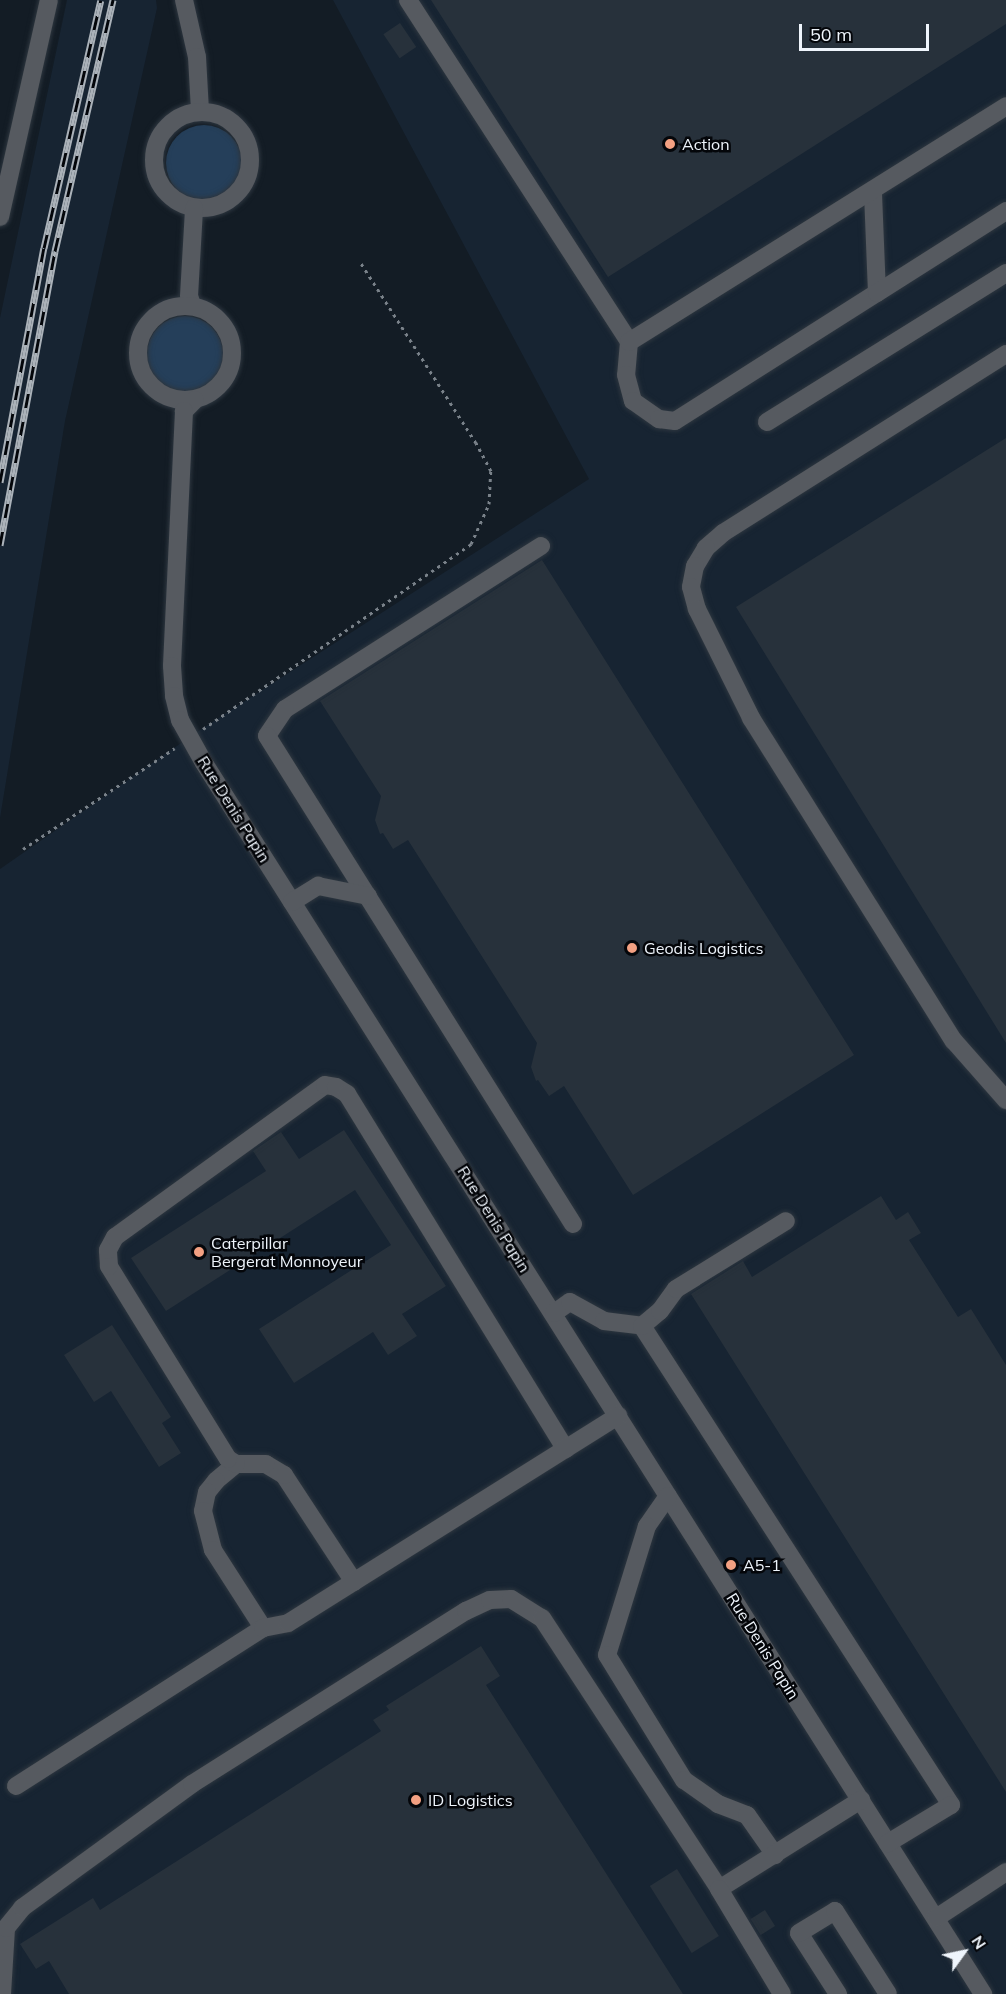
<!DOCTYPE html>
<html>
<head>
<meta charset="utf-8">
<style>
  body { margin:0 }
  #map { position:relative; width:1006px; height:1994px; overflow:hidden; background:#131c25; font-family:Mulish,sans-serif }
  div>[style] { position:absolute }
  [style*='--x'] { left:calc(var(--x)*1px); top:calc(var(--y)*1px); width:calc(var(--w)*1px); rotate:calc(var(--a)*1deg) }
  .built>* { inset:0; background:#172432 }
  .green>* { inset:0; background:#253f5a }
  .round { border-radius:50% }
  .building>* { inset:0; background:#27313b; transform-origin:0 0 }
  .path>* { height:3px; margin-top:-1.5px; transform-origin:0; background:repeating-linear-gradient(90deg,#7a828a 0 3px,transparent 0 7.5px) }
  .roads { filter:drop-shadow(0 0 2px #2d363f) drop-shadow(0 0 2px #2d363f) }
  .minor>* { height:18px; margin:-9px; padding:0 9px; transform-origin:9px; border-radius:9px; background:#565a60 }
  .minor>.ring { margin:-9px; padding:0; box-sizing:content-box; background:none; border:18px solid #565a60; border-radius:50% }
  .rail>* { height:7px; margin-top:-3.5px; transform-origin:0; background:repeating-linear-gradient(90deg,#04060a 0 14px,#abb2b9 0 28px); box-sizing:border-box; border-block:2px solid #abb2b9 }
  .dots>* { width:16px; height:16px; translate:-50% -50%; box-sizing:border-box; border:3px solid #04060a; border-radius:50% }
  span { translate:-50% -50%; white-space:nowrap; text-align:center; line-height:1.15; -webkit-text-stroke:5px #04060a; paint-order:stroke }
  .poi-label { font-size:16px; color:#eff5fc }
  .left { translate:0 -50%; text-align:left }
  .street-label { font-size:16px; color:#eff5fc }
  .north { position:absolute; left:934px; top:1922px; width:60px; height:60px; -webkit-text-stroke:4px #04060a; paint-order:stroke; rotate:57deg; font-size:16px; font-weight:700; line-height:24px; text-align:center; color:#eff5fc }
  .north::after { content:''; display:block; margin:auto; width:21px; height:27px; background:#eff5fc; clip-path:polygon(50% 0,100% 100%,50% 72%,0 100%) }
  .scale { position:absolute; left:799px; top:24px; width:130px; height:27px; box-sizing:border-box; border:3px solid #eff5fc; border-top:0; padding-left:8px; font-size:18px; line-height:21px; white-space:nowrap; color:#eff5fc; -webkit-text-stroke:4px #04060a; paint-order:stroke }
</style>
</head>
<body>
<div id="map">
  <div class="built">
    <i style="clip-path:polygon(67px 0,156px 0,157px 8px,65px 421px,0 818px,0 318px)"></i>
    <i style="clip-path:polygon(333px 0,1006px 0,1006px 1994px,0 1994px,0 869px,197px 732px,589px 479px)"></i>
  </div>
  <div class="green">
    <i class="round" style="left:166px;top:125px;width:76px;height:76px"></i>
    <i class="round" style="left:147px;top:316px;width:76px;height:76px"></i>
  </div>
  <div class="building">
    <i style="clip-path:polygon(431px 0,1006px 0,1006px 24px,608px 277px)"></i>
    <i style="left:400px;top:23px;width:29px;height:20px;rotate:56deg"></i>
    <i style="clip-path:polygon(1006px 438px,1006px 1043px,736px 607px)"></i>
    <i style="clip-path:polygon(542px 560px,854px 1055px,633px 1195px,564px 1086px,549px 1096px,538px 1080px,536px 1081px,531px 1067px,537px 1043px,408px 840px,393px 849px,383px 833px,380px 834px,375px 820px,381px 796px,320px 701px)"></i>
    <i style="clip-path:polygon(344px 1130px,446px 1286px,402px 1314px,417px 1336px,388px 1355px,373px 1332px,294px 1383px,259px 1329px,391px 1245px,355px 1190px,166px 1311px,131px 1258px,266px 1171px,253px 1151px,281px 1132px,299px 1159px)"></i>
    <i style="clip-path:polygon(881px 1196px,896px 1220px,908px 1212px,921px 1233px,909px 1240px,958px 1317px,971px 1309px,1006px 1365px,1006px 1792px,691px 1294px,743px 1261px,752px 1277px)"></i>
    <i style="clip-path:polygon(112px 1325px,171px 1417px,162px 1423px,181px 1453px,159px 1467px,111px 1391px,94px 1402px,64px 1355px)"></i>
    <i style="clip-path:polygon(481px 1646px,500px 1676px,486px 1685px,683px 1994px,69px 1994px,49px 1961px,36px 1969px,20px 1944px,93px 1898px,100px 1910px,381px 1731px,373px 1720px,389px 1710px,386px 1706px)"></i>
    <i style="left:677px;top:1869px;width:79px;height:32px;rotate:58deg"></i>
    <i style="left:765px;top:1910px;width:19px;height:17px;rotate:58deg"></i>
  </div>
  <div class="path">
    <i style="--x:203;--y:729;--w:326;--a:-34.6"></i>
    <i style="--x:471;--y:544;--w:44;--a:-65.8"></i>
    <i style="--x:489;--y:504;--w:33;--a:-87"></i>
    <i style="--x:491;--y:471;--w:32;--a:-118"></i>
    <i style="--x:476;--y:443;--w:217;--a:-122.6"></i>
    <i style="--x:23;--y:849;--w:182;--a:-33.6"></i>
  </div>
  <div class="roads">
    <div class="minor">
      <i style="--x:184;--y:0;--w:58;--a:77.2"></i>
      <i style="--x:197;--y:57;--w:54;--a:86.8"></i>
      <i style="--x:408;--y:0;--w:407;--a:57.1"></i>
      <i style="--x:629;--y:342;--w:33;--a:95"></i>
      <i style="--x:626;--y:375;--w:27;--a:75"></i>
      <i style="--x:633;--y:401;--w:32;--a:35"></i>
      <i style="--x:659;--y:419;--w:16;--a:7"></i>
      <i style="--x:675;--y:421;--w:239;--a:-32.4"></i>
      <i style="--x:877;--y:293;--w:101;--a:-92.3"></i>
      <i class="ring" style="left:154px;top:112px;width:78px;height:78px"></i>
      <i style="--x:0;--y:217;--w:222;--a:-77.3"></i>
      <i style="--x:877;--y:293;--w:153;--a:-32.4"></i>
      <i style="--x:192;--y:305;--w:9;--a:-108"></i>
      <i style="--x:189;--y:296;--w:88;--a:-86.7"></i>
      <i class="ring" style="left:138px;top:306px;width:76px;height:76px"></i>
      <i style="--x:629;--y:342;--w:445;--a:-32"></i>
      <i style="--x:1006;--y:354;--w:335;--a:147.7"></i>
      <i style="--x:723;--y:533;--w:23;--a:139"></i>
      <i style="--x:706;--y:548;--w:21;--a:121"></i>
      <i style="--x:695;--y:566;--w:21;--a:101"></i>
      <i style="--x:691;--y:587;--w:23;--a:75"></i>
      <i style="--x:697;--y:609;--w:122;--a:63.6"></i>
      <i style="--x:751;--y:718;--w:381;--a:57.9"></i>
      <i style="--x:954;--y:1041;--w:79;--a:48.6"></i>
      <i style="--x:195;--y:400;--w:16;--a:135"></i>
      <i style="--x:184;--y:411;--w:255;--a:92.7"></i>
      <i style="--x:172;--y:666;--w:30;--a:86"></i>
      <i style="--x:174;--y:696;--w:25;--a:76"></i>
      <i style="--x:180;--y:720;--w:49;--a:60.8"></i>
      <i style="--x:204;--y:763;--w:1457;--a:57.67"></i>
      <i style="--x:767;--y:422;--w:282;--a:-31.9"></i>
      <i style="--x:541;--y:546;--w:303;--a:147.5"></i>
      <i style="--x:285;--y:709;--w:32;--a:124"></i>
      <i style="--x:267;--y:736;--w:576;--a:57.91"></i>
      <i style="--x:292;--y:902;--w:31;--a:-32"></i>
      <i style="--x:318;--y:886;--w:51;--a:11.3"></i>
      <i style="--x:554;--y:1313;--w:19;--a:-35"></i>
      <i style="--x:570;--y:1302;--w:39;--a:29"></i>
      <i style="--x:604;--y:1321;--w:38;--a:7"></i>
      <i style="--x:642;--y:1326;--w:570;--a:57.17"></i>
      <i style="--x:951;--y:1805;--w:74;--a:148.9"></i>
      <i style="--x:642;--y:1326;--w:23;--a:-40"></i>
      <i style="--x:660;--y:1311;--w:27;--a:-54"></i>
      <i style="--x:676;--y:1289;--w:129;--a:-31.7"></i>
      <i style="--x:236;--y:1464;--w:26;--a:140"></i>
      <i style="--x:216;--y:1481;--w:14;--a:129"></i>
      <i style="--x:207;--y:1492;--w:19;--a:102"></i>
      <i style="--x:203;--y:1511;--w:40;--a:75.6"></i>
      <i style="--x:213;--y:1550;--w:93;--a:57.3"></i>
      <i style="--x:668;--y:1496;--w:37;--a:125"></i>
      <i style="--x:647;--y:1526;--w:135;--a:107.2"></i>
      <i style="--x:607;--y:1655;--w:147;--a:58.4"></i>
      <i style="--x:684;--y:1780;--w:42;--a:35.2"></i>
      <i style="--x:718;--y:1804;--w:31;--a:21"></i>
      <i style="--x:747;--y:1815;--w:49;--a:55"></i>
      <i style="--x:354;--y:1582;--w:128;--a:-123.2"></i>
      <i style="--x:284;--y:1475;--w:21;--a:-149"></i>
      <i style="--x:266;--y:1464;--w:30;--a:180"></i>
      <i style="--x:236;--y:1464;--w:9;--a:-148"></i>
      <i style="--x:228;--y:1459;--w:227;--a:-121.7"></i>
      <i style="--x:109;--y:1266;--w:16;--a:-94"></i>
      <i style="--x:108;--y:1250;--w:15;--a:-62"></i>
      <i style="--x:115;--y:1237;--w:259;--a:-35.9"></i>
      <i style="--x:325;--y:1085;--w:11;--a:10"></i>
      <i style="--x:336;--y:1087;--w:13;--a:32"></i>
      <i style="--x:347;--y:1094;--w:417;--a:58.4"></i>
      <i style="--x:16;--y:1786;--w:293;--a:-32.6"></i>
      <i style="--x:263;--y:1628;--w:25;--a:-11"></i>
      <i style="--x:288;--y:1623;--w:390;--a:-32.1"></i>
      <i style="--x:719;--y:1889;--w:168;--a:-32.1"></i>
      <i style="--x:936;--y:1918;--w:84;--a:-33.3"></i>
      <i style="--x:2;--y:1994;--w:66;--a:-86.5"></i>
      <i style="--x:6;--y:1928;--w:26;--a:-51"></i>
      <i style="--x:22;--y:1908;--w:210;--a:-36.1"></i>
      <i style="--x:192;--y:1784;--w:324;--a:-32.3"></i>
      <i style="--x:466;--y:1611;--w:26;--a:-25"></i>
      <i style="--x:490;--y:1600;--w:21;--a:-3"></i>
      <i style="--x:511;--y:1599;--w:36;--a:32"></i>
      <i style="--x:542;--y:1618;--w:324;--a:56.8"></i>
      <i style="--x:719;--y:1889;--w:122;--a:59"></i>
      <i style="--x:838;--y:1994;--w:72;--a:-122.6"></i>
      <i style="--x:799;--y:1933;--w:42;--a:-31.4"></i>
      <i style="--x:835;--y:1911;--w:98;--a:57.4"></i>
    </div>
  </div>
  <div class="rail">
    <i style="--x:0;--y:482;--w:238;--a:-79.4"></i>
    <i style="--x:44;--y:248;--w:254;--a:-77.1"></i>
    <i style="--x:0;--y:545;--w:299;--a:-79.4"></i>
    <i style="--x:55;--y:251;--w:258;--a:-77"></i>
  </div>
  <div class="dots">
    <i style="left:670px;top:144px;background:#f3a082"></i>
    <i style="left:632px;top:948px;background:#f3a082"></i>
    <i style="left:199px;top:1252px;background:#f3a082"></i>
    <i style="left:731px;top:1565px;background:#f3a082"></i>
    <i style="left:416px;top:1800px;background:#f3a082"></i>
  </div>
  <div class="poi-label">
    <span class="left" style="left:682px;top:144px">Action</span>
    <span class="left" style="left:644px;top:948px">Geodis Logistics</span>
    <span class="left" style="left:211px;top:1252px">Caterpillar<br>Bergerat Monnoyeur</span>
    <span class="left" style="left:743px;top:1565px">A5-1</span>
    <span class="left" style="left:428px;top:1800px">ID Logistics</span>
  </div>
  <div class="street-label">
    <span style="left:234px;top:809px;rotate:58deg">Rue Denis Papin</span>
    <span style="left:494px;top:1219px;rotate:58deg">Rue Denis Papin</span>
    <span style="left:763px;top:1646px;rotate:58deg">Rue Denis Papin</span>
  </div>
  <div class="north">N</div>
  <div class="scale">50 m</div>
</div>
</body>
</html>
